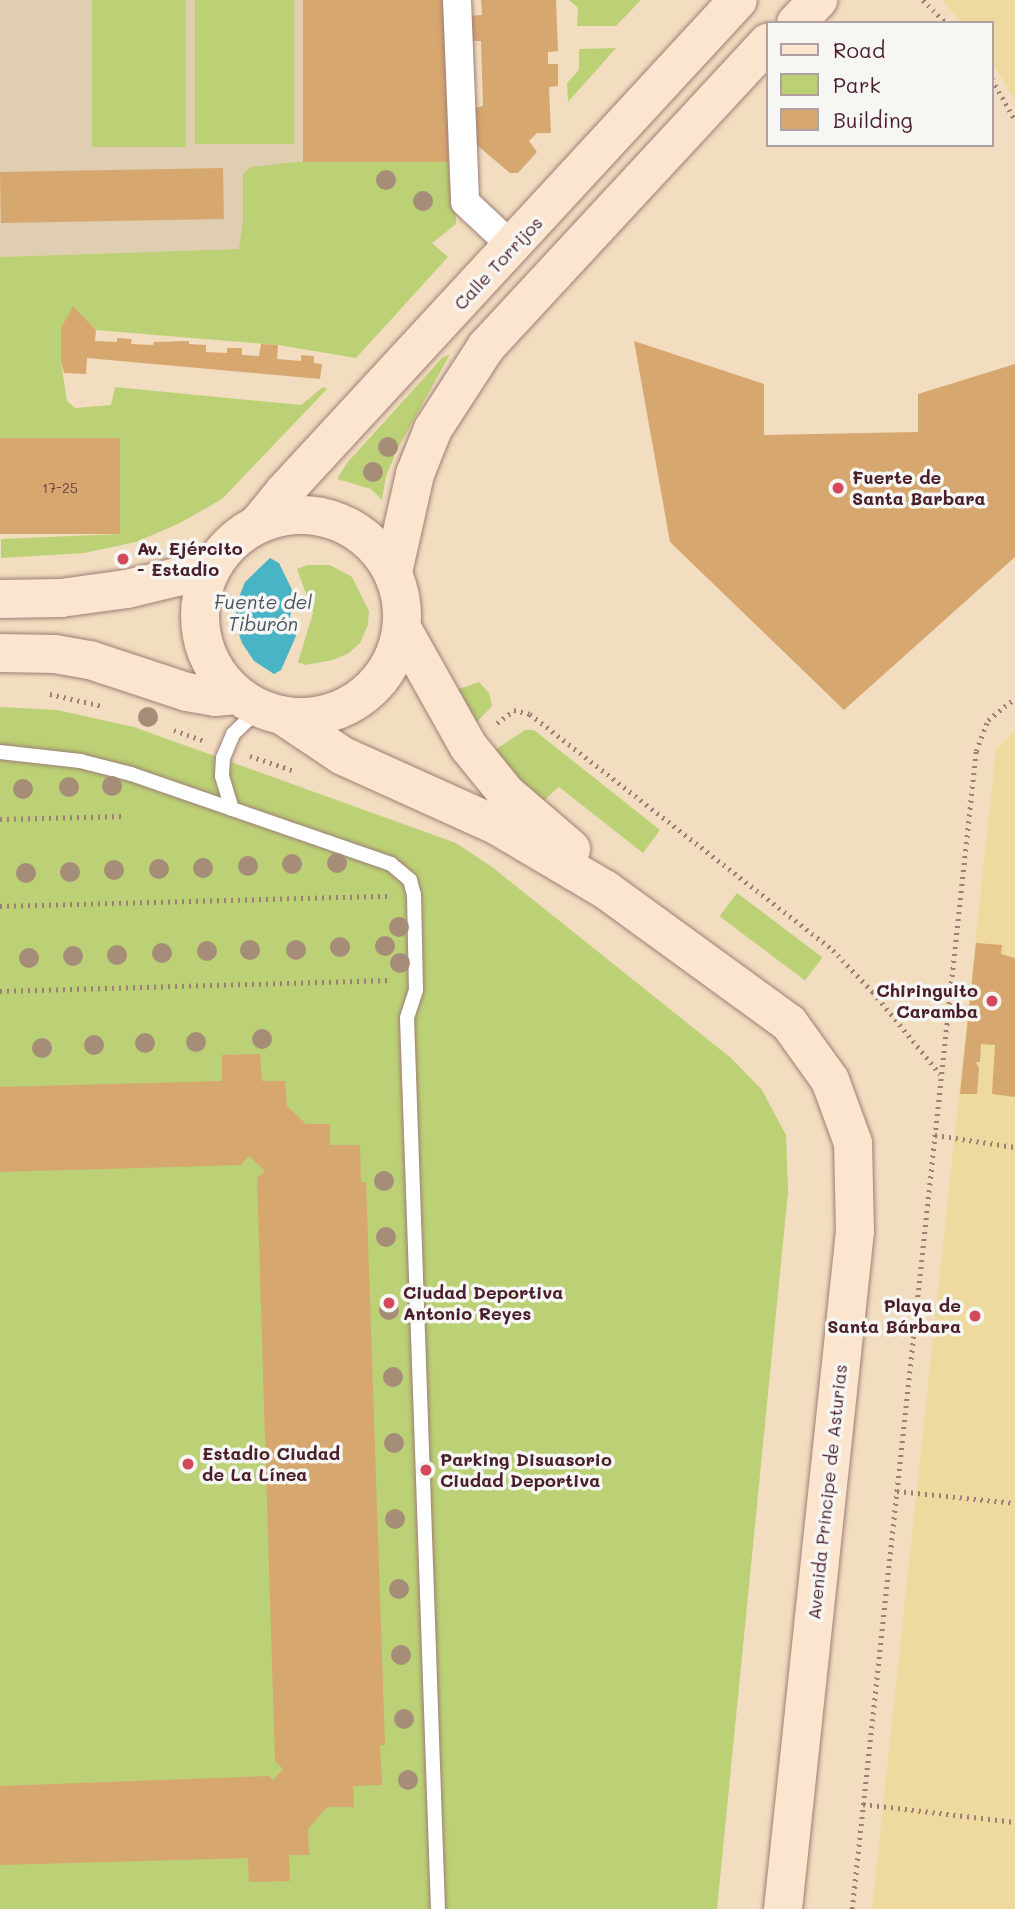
<!DOCTYPE html>
<html>
<head>
<meta charset="utf-8">
<style>
  body { margin:0 }
  #map { position:relative; width:1015px; height:1909px; overflow:hidden; background:#f2ddc0; font-family:Mali,sans-serif }
  div>[style] { position:absolute }
  [style*='--x'] { left:calc(var(--x)*1px); top:calc(var(--y)*1px); width:calc(var(--w)*1px); rotate:calc(var(--a)*1deg) }
  .built>* { inset:0; background:#dfceb1 }
  .green>* { inset:0; background:#bcd175; transform-origin:0 0 }
  .sand>* { inset:0; background:#eeda9e }
  .water>* { inset:0; background:#48b4c6 }
  .building>* { inset:0; background:#d7a770; transform-origin:0 0 }
  .path>* { height:4.5px; margin-top:-2.25px; transform-origin:0; background:repeating-linear-gradient(90deg,#9e7e76 0 2px,transparent 0 7px) }
  .roads { filter:drop-shadow(0 0 2px #9e7e76) drop-shadow(0 0 2px #9e7e76) }
  .lane>* { height:14px; margin:-7px; padding:0 7px; transform-origin:7px; border-radius:7px; background:#fff }
  .street>* { height:28px; margin:-14px; padding:0 14px; transform-origin:14px; border-radius:14px; background:#fff }
  .secondary>* { height:38px; margin:-19px; padding:0 19px; transform-origin:19px; border-radius:19px; background:#fbe5cf }
  .secondary>.ring { margin:-19px; padding:0; box-sizing:content-box; background:none; border:38px solid #fbe5cf; border-radius:50% }
  .trees>* { width:20px; height:20px; margin:-10px; border-radius:50%; background:#a58d78 }
  .dots>* { width:19px; height:19px; translate:-50% -50%; box-sizing:border-box; border:4px solid #f6f6f2; border-radius:50% }
  span { translate:-50% -50%; white-space:nowrap; text-align:center; line-height:1.15; -webkit-text-stroke:7px #f6f6f2; paint-order:stroke }
  .number-label { font-size:14px; color:#6d413c }
  .number-label span { -webkit-text-stroke-width:0 }
  .street-label { font-size:18px; color:#4a1f2b }
  .poi-label { font-size:18px; color:#4a1f2b; font-weight:700 }
  .left { translate:0 -50%; text-align:left }
  .right { translate:-100% -50%; text-align:right }
  .water-label { font-size:19px; color:#495361; font-style:italic }
  .legend { position:absolute; left:766px; top:21px; width:228px; height:126px; box-sizing:border-box; background:#f6f6f2; border:2px solid #b1a0a2; margin:0; padding:9px 12px; list-style:none; font-size:21px; color:#4a1f2b }
  .legend li { display:flex; align-items:center; gap:14px; height:35px }
  .legend b { width:35px; border:2px solid #b1a0a2 }
</style>
</head>
<body>
<div id="map">
  <div class="built">
    <i style="clip-path:polygon(0 0,448px 0,456px 224px,432px 243px,0 257px)"></i>
  </div>
  <div class="green">
    <i style="left:92px;top:0;width:94px;height:147px"></i>
    <i style="left:195px;top:0;width:99px;height:144px"></i>
    <i style="clip-path:polygon(569px 0,641px 0,616px 26px,577px 26px,578px 8px)"></i>
    <i style="clip-path:polygon(616px 48px,568px 102px,567px 83px,579px 70px,579px 49px)"></i>
    <i style="clip-path:polygon(454px 158px,456px 224px,432px 243px,448px 257px,356px 358px,278px 345px,96px 330px,73px 307px,61px 328px,61px 362px,67px 401px,75px 408px,111px 405px,115px 387px,301px 405px,323px 387px,327px 389px,222px 499px,180px 523px,136px 542px,84px 553px,1px 558px,1px 539px,120px 534px,120px 438px,0 442px,0 257px,239px 249px,243px 220px,243px 174px,251px 167px,297px 162px)"></i>
    <i style="clip-path:polygon(450px 354px,397px 450px,386px 476px,382px 500px,371px 489px,337px 479px,347px 463px,442px 358px)"></i>
    <i style="clip-path:polygon(307px 565px,330px 565px,352px 577px,369px 611px,368px 625px,360px 643px,349px 653px,333px 660px,305px 665px,298px 662px,313px 613px,297px 569px)"></i>
    <i style="clip-path:polygon(479px 682px,489px 693px,492px 706px,472px 727px,456px 690px)"></i>
    <i style="clip-path:polygon(0 707px,57px 710px,134px 727px,456px 843px,492px 867px,731px 1058px,762px 1090px,786px 1135px,788px 1192px,717px 1909px,0 1909px)"></i>
    <i style="clip-path:polygon(525px 730px,534px 730px,660px 830px,643px 853px,559px 787px,541px 803px,489px 754px)"></i>
    <i style="left:737px;top:893px;width:107px;height:29px;rotate:37deg"></i>
  </div>
  <div class="sand">
    <i style="clip-path:polygon(943px 0,1015px 0,1015px 100px,992px 62px,992px 23px,961px 23px)"></i>
    <i style="clip-path:polygon(1015px 731px,1015px 1909px,872px 1909px,996px 749px)"></i>
  </div>
  <div class="water">
    <i style="clip-path:polygon(270px 558px,279px 563px,296px 598px,290px 616px,296px 636px,281px 670px,274px 674px,254px 661px,242px 643px,235px 623px,237px 602px,245px 582px)"></i>
  </div>
  <div class="building">
    <i style="left:303px;top:0;width:145px;height:162px"></i>
    <i style="clip-path:polygon(481px 0,556px 0,558px 51px,548px 52px,548px 64px,558px 64px,558px 86px,549px 87px,551px 133px,537px 133px,529px 141px,537px 152px,518px 173px,510px 173px,471px 140px,470px 109px,483px 106px,481px 41px,470px 41px,470px 16px,482px 15px)"></i>
    <i style="left:223px;top:168px;width:51px;height:223px;rotate:89deg"></i>
    <i style="clip-path:polygon(73px 306px,96px 330px,95px 341px,117px 342px,117px 338px,132px 339px,131px 344px,153px 345px,154px 342px,189px 341px,189px 344px,206px 345px,206px 352px,227px 353px,227px 348px,242px 348px,242px 355px,259px 356px,261px 344px,278px 345px,277px 359px,301px 361px,301px 355px,314px 356px,314px 363px,322px 364px,320px 379px,87px 358px,86px 374px,64px 373px,61px 362px,61px 328px)"></i>
    <i style="clip-path:polygon(634px 341px,764px 384px,764px 435px,918px 432px,918px 394px,1015px 364px,1015px 557px,844px 710px,670px 542px)"></i>
    <i style="left:120px;top:438px;width:96px;height:120px;rotate:90deg"></i>
    <i style="clip-path:polygon(976px 943px,1002px 945px,1001px 954px,1015px 958px,1015px 1097px,992px 1094px,995px 1045px,981px 1044px,980px 1062px,976px 1062px,979px 1068px,977px 1094px,960px 1094px)"></i>
    <i style="clip-path:polygon(260px 1054px,262px 1081px,285px 1081px,287px 1106px,306px 1124px,330px 1124px,330px 1145px,360px 1145px,361px 1182px,366px 1182px,385px 1745px,380px 1745px,382px 1785px,353px 1786px,354px 1807px,327px 1807px,308px 1829px,309px 1855px,289px 1855px,290px 1881px,249px 1882px,248px 1858px,0 1865px,0 1786px,269px 1776px,273px 1780px,283px 1769px,275px 1761px,257px 1178px,265px 1171px,249px 1156px,241px 1165px,0 1172px,0 1087px,222px 1081px,222px 1055px)"></i>
  </div>
  <div class="path">
    <i style="--x:923;--y:0;--w:33;--a:45"></i>
    <i style="--x:992;--y:79;--w:47;--a:60.7"></i>
    <i style="--x:50;--y:694;--w:53;--a:13"></i>
    <i style="--x:497;--y:723;--w:21;--a:-37"></i>
    <i style="--x:514;--y:710;--w:16;--a:14"></i>
    <i style="--x:530;--y:714;--w:384;--a:37.9"></i>
    <i style="--x:833;--y:950;--w:58;--a:46.4"></i>
    <i style="--x:873;--y:992;--w:106;--a:50.7"></i>
    <i style="--x:174;--y:730;--w:33;--a:20"></i>
    <i style="--x:250;--y:756;--w:47;--a:18.4"></i>
    <i style="--x:0;--y:819;--w:125;--a:-1.4"></i>
    <i style="--x:0;--y:906;--w:391;--a:-1.5"></i>
    <i style="--x:0;--y:991;--w:391;--a:-1.6"></i>
    <i style="--x:935;--y:1135;--w:81;--a:8.5"></i>
    <i style="--x:897;--y:1491;--w:119;--a:5.8"></i>
    <i style="--x:863;--y:1804;--w:153;--a:6.8"></i>
    <i style="--x:852;--y:1909;--w:1165;--a:-83.89"></i>
    <i style="--x:976;--y:751;--w:33;--a:-69"></i>
    <i style="--x:988;--y:720;--w:35;--a:-39"></i>
  </div>
  <div class="roads">
    <div class="lane">
      <i style="--x:0;--y:752;--w:81;--a:6.4"></i>
      <i style="--x:80;--y:761;--w:53;--a:14.3"></i>
      <i style="--x:131;--y:774;--w:275;--a:19.1"></i>
      <i style="--x:391;--y:864;--w:25;--a:40"></i>
      <i style="--x:410;--y:880;--w:16;--a:75"></i>
      <i style="--x:414;--y:895;--w:95;--a:88.8"></i>
      <i style="--x:416;--y:990;--w:29;--a:108"></i>
      <i style="--x:407;--y:1018;--w:892;--a:88.01"></i>
      <i style="--x:232;--y:809;--w:34;--a:-107"></i>
      <i style="--x:222;--y:776;--w:18;--a:-87"></i>
      <i style="--x:223;--y:758;--w:26;--a:-67"></i>
      <i style="--x:233;--y:734;--w:36;--a:-44"></i>
    </div>
    <div class="street">
      <i style="--x:457;--y:0;--w:202;--a:87.7"></i>
      <i style="--x:465;--y:202;--w:66;--a:43.2"></i>
    </div>
    <div class="secondary">
      <i style="--x:796;--y:23;--w:32;--a:-46"></i>
      <i class="ring" style="left:200px;top:515px;width:164px;height:164px"></i>
      <i style="--x:257;--y:525;--w:43;--a:-50.7"></i>
      <i style="--x:284;--y:492;--w:669;--a:-47.3"></i>
      <i style="--x:393;--y:572;--w:100;--a:-77.3"></i>
      <i style="--x:415;--y:474;--w:48;--a:-68.2"></i>
      <i style="--x:433;--y:429;--w:98;--a:-57.1"></i>
      <i style="--x:486;--y:347;--w:415;--a:-47.2"></i>
      <i style="--x:0;--y:599;--w:61;--a:-0.9"></i>
      <i style="--x:61;--y:598;--w:67;--a:-7.8"></i>
      <i style="--x:127;--y:589;--w:51;--a:-13.5"></i>
      <i style="--x:177;--y:577;--w:42;--a:-22.3"></i>
      <i style="--x:403;--y:630;--w:133;--a:60.7"></i>
      <i style="--x:468;--y:746;--w:60;--a:51"></i>
      <i style="--x:506;--y:793;--w:86;--a:40.7"></i>
      <i style="--x:0;--y:653;--w:55;--a:1"></i>
      <i style="--x:55;--y:654;--w:36;--a:10"></i>
      <i style="--x:90;--y:660;--w:102;--a:18.3"></i>
      <i style="--x:187;--y:692;--w:28;--a:10"></i>
      <i style="--x:215;--y:697;--w:22;--a:-5"></i>
      <i style="--x:283;--y:716;--w:72;--a:33.7"></i>
      <i style="--x:343;--y:756;--w:168;--a:24.3"></i>
      <i style="--x:496;--y:825;--w:128;--a:30.6"></i>
      <i style="--x:606;--y:890;--w:226;--a:36"></i>
      <i style="--x:789;--y:1023;--w:70;--a:54.3"></i>
      <i style="--x:830;--y:1080;--w:67;--a:69.9"></i>
      <i style="--x:853;--y:1143;--w:88;--a:88.7"></i>
      <i style="--x:855;--y:1231;--w:682;--a:96.06"></i>
    </div>
  </div>
  <div class="trees">
    <i style="left:386px;top:180px"></i>
    <i style="left:423px;top:201px"></i>
    <i style="left:388px;top:447px"></i>
    <i style="left:373px;top:472px"></i>
    <i style="left:148px;top:717px"></i>
    <i style="left:112px;top:786px"></i>
    <i style="left:69px;top:787px"></i>
    <i style="left:23px;top:789px"></i>
    <i style="left:337px;top:863px"></i>
    <i style="left:292px;top:864px"></i>
    <i style="left:248px;top:866px"></i>
    <i style="left:203px;top:868px"></i>
    <i style="left:159px;top:869px"></i>
    <i style="left:114px;top:870px"></i>
    <i style="left:70px;top:872px"></i>
    <i style="left:26px;top:873px"></i>
    <i style="left:399px;top:927px"></i>
    <i style="left:385px;top:946px"></i>
    <i style="left:340px;top:947px"></i>
    <i style="left:250px;top:950px"></i>
    <i style="left:296px;top:950px"></i>
    <i style="left:207px;top:951px"></i>
    <i style="left:162px;top:953px"></i>
    <i style="left:117px;top:955px"></i>
    <i style="left:73px;top:956px"></i>
    <i style="left:29px;top:958px"></i>
    <i style="left:400px;top:963px"></i>
    <i style="left:262px;top:1039px"></i>
    <i style="left:196px;top:1042px"></i>
    <i style="left:145px;top:1043px"></i>
    <i style="left:94px;top:1045px"></i>
    <i style="left:42px;top:1048px"></i>
    <i style="left:384px;top:1181px"></i>
    <i style="left:386px;top:1237px"></i>
    <i style="left:389px;top:1310px"></i>
    <i style="left:393px;top:1377px"></i>
    <i style="left:394px;top:1443px"></i>
    <i style="left:395px;top:1519px"></i>
    <i style="left:399px;top:1589px"></i>
    <i style="left:401px;top:1655px"></i>
    <i style="left:404px;top:1719px"></i>
    <i style="left:408px;top:1780px"></i>
  </div>
  <div class="dots">
    <i style="left:838px;top:488px;background:#d1495b"></i>
    <i style="left:123px;top:559px;background:#d1495b"></i>
    <i style="left:992px;top:1001px;background:#d1495b"></i>
    <i style="left:389px;top:1303px;background:#d1495b"></i>
    <i style="left:975px;top:1316px;background:#d1495b"></i>
    <i style="left:188px;top:1464px;background:#d1495b"></i>
    <i style="left:426px;top:1470px;background:#d1495b"></i>
  </div>
  <div class="number-label">
    <span style="left:60px;top:488px">17-25</span>
  </div>
  <div class="street-label">
    <span style="left:498px;top:263px;rotate:-47deg">Calle Torrijos</span>
    <span style="left:827px;top:1492px;rotate:-84deg">Avenida Príncipe de Asturias</span>
  </div>
  <div class="poi-label">
    <span class="left" style="left:852px;top:488px">Fuerte de<br>Santa Barbara</span>
    <span class="left" style="left:137px;top:559px">Av. Ejército<br>- Estadio</span>
    <span class="right" style="left:978px;top:1001px">Chiringuito<br>Caramba</span>
    <span class="left" style="left:403px;top:1303px">Ciudad Deportiva<br>Antonio Reyes</span>
    <span class="right" style="left:961px;top:1316px">Playa de<br>Santa Bárbara</span>
    <span class="left" style="left:202px;top:1464px">Estadio Ciudad<br>de La Línea</span>
    <span class="left" style="left:440px;top:1470px">Parking Disuasorio<br>Ciudad Deportiva</span>
  </div>
  <div class="water-label">
    <span style="left:263px;top:613px">Fuente del<br>Tiburón</span>
  </div>
  <ul class="legend">
  <li><b style="height:9px;background:#fbe5cf"></b>Road</li>
  <li><b style="height:19px;background:#bcd175"></b>Park</li>
  <li><b style="height:19px;background:#d7a770"></b>Building</li>
  </ul>
</div>
</body>
</html>
